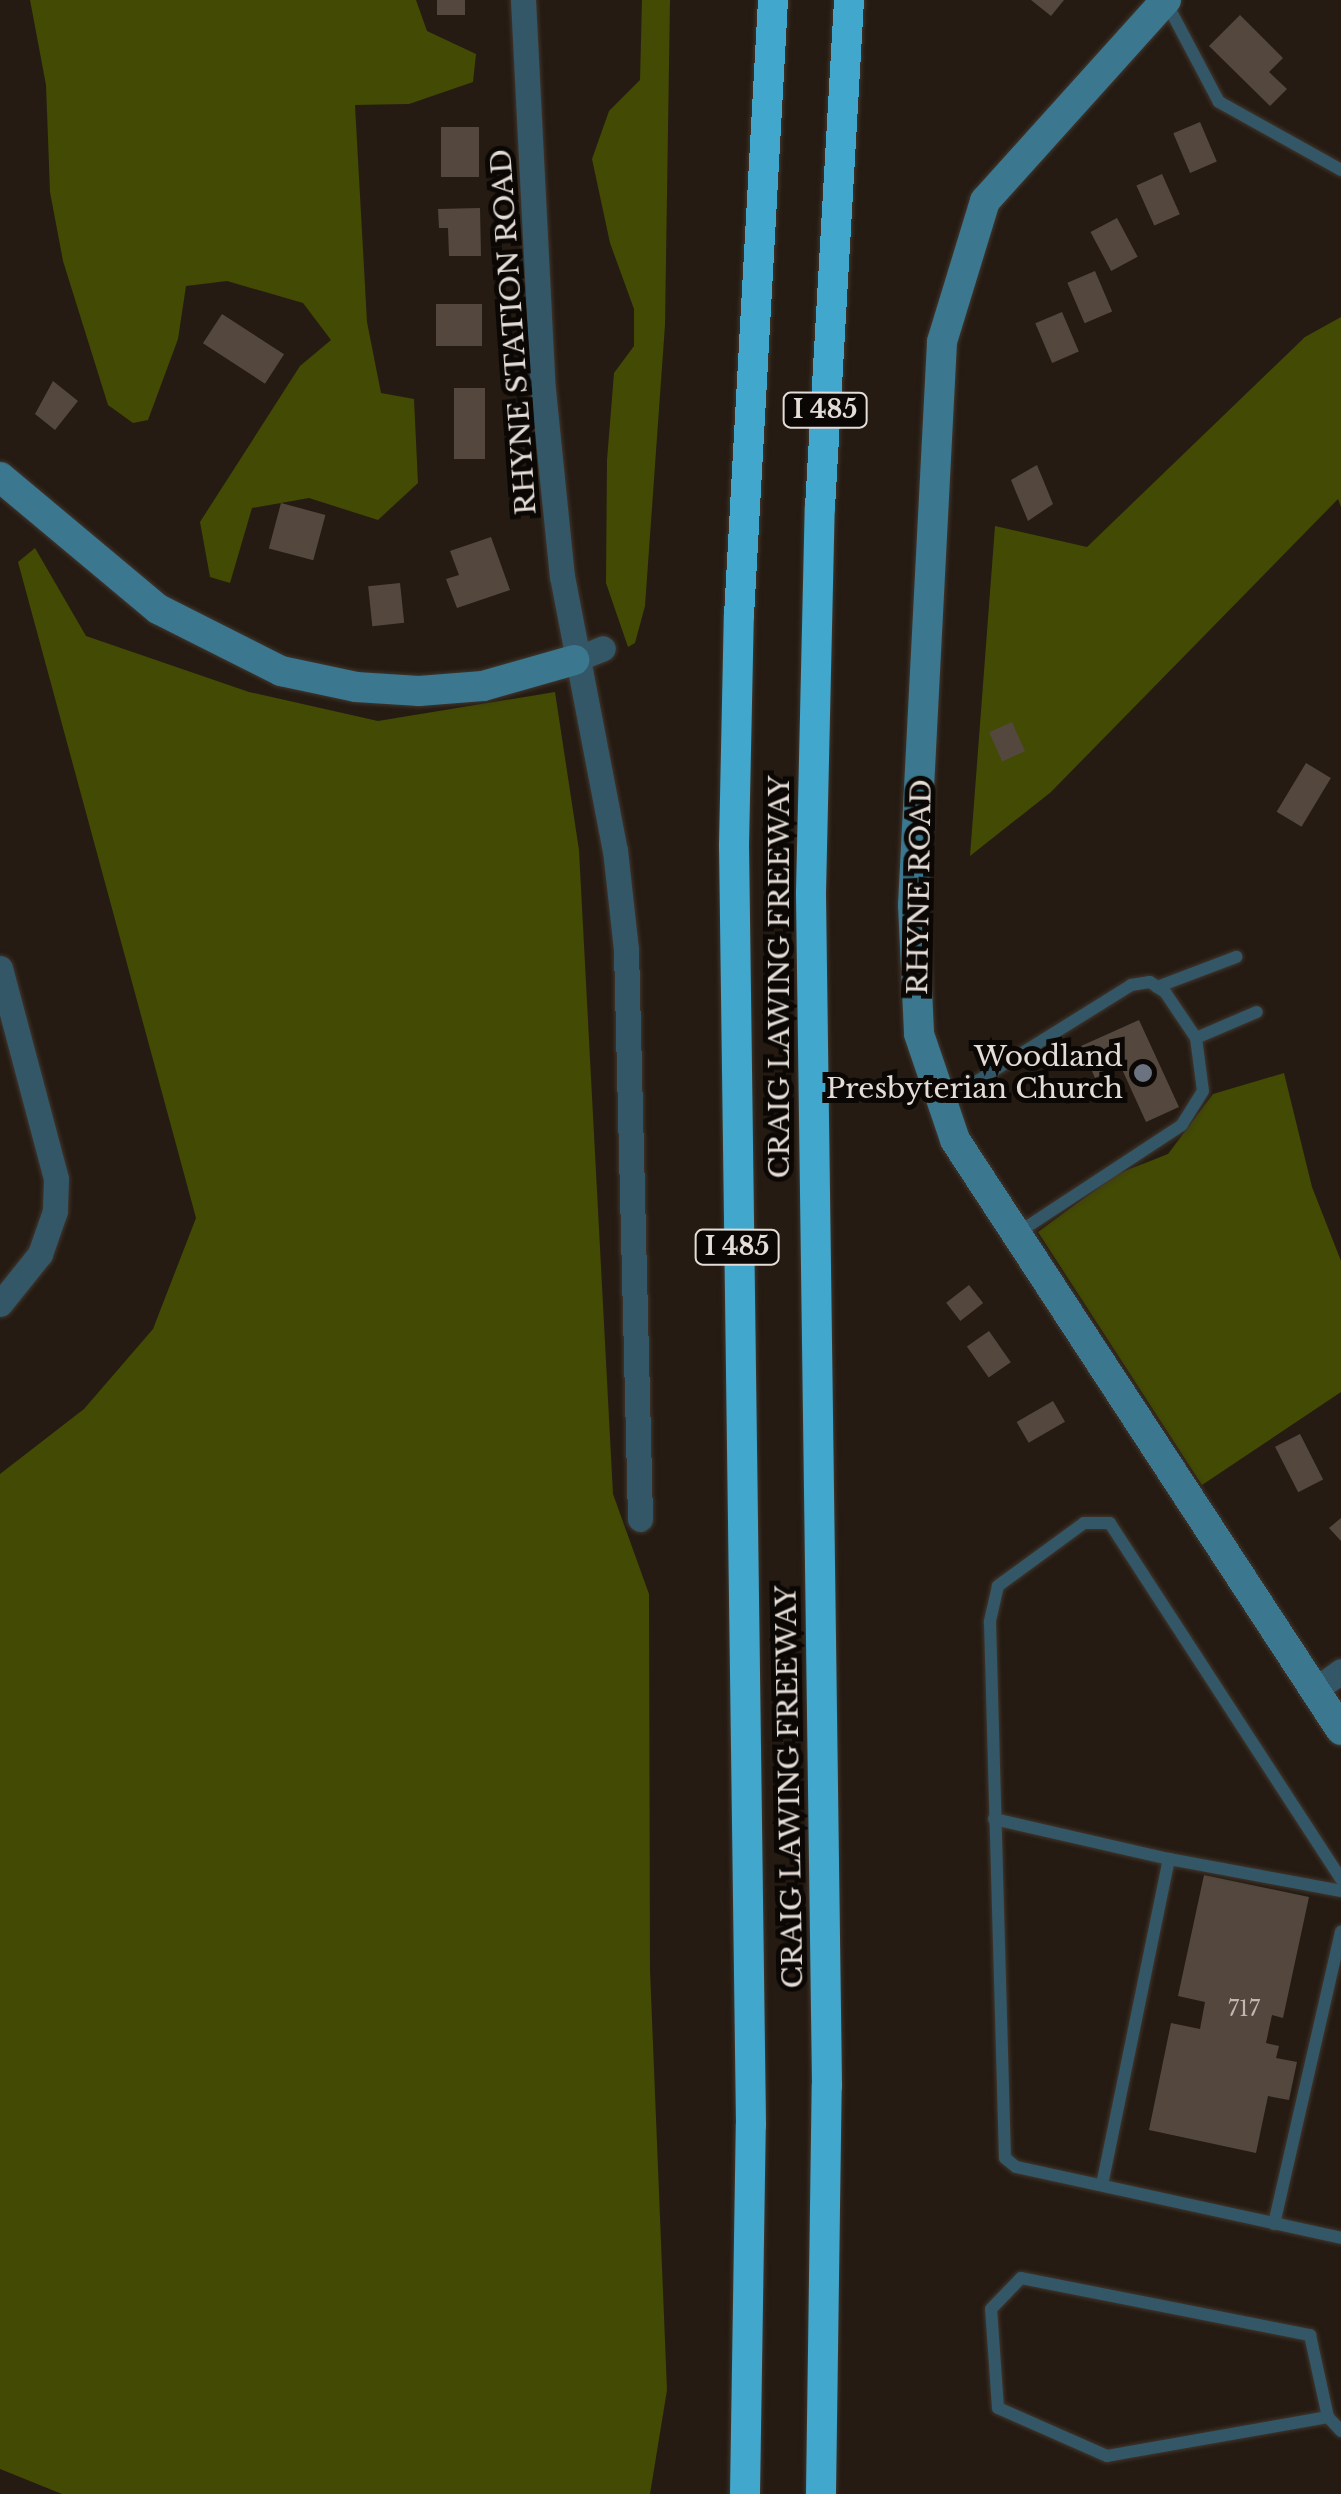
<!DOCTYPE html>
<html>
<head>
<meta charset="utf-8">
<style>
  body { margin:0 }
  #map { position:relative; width:1341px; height:2494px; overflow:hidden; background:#251b12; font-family:"Libre Baskerville",serif }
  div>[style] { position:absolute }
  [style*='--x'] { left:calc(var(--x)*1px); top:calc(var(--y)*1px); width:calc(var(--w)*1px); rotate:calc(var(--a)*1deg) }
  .green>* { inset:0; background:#424a04 }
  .building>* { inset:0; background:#54483e; transform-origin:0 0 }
  .roads { filter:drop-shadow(0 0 2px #40362d) drop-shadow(0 0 2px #40362d) }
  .lane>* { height:12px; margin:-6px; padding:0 6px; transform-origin:6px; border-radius:6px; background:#335766 }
  .street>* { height:25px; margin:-12.5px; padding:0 12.5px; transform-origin:12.5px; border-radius:12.5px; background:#335766 }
  .secondary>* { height:30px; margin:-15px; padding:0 15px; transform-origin:15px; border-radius:15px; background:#3b778f }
  .highway>* { height:30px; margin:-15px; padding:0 15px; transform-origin:15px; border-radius:15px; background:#42a7cd }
  .dots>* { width:28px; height:28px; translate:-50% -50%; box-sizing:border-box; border:5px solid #0b0704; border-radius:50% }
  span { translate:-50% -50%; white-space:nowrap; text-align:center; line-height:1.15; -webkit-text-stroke:10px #0b0704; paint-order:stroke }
  .number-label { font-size:22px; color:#c0b7b0 }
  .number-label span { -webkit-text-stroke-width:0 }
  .shield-label span { padding:2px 8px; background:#0b0704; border:2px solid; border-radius:8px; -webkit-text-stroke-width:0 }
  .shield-label { font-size:25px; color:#e4dcd6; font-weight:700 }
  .street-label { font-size:28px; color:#e4dcd6 }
  .poi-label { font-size:28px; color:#e4dcd6 }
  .right { translate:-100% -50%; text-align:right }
</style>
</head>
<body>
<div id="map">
  <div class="green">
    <i style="clip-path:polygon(30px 0,416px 0,427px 31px,476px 54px,473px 82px,409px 104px,355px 105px,367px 322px,381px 393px,414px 399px,418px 483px,378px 520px,309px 498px,252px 508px,230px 583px,210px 577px,200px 522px,300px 366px,331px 340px,303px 303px,227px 281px,186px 286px,178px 339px,148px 420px,133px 423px,108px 405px,63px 261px,50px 192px,46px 85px)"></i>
    <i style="clip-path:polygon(642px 0,670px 0,665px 325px,645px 606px,635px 643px,628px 647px,606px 583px,607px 460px,614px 373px,634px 346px,634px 309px,610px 243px,592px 159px,609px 111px,640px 80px)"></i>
    <i style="clip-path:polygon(1341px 317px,1341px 507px,1338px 499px,1051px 792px,970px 856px,995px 526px,1087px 547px,1305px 337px)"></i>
    <i style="clip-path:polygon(35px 548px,86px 636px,249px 692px,378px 721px,555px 692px,579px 850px,613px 1494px,649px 1594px,650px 1970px,667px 2390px,650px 2494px,62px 2494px,0 2469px,0 1474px,84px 1409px,153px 1329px,196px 1218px,18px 562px)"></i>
    <i style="clip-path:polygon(1284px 1073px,1312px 1187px,1341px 1261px,1341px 1392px,1202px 1485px,1038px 1232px,1117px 1174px,1168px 1154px,1213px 1094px)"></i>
  </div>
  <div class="building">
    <i style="left:437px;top:0;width:28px;height:15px"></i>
    <i style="clip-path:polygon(1031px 0,1064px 0,1051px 16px)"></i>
    <i style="clip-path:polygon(1240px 15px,1283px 58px,1269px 72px,1287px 89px,1270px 106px,1209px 46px)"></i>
    <i style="left:1200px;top:122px;width:43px;height:29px;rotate:67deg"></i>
    <i style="left:441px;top:127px;width:38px;height:50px"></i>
    <i style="left:1162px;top:174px;width:44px;height:28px;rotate:66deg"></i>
    <i style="clip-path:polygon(480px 208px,481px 256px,449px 256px,448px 228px,439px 228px,438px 209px)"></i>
    <i style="left:1117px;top:218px;width:44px;height:30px;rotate:62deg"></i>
    <i style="left:1095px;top:271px;width:44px;height:30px;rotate:67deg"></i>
    <i style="left:482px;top:304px;width:42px;height:46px;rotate:90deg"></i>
    <i style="left:1062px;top:312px;width:43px;height:29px;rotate:67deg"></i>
    <i style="left:222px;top:314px;width:74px;height:35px;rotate:33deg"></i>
    <i style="clip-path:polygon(53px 381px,78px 401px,55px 430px,35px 414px)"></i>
    <i style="left:454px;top:388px;width:31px;height:71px"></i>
    <i style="clip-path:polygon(1037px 465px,1053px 504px,1028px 521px,1011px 480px)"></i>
    <i style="left:281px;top:503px;width:46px;height:47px;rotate:15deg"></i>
    <i style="clip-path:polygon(491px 537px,510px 590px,457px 608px,446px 579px,459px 575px,450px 551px)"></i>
    <i style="left:400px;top:583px;width:40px;height:32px;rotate:84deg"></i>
    <i style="left:1012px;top:722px;width:32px;height:25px;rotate:66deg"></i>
    <i style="left:1306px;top:763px;width:29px;height:57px;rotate:31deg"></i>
    <i style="clip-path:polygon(1139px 1020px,1179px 1107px,1146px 1122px,1121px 1067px,1095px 1078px,1081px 1046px)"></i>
    <i style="left:969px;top:1285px;width:23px;height:29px;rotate:52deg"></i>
    <i style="left:989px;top:1331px;width:38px;height:27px;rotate:55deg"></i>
    <i style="left:1053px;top:1401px;width:24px;height:42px;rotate:60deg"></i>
    <i style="left:1300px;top:1434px;width:51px;height:28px;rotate:63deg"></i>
    <i style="clip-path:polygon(1341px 1518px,1341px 1541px,1329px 1528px)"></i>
    <i style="clip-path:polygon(1204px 1875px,1309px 1897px,1283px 2018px,1272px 2015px,1266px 2043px,1279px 2046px,1276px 2058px,1297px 2062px,1289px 2100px,1268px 2096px,1256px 2153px,1149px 2130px,1171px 2023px,1200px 2029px,1205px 2002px,1178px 1996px)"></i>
  </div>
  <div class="roads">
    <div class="lane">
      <i style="--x:1166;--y:2;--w:113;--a:62.1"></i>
      <i style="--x:1219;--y:102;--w:140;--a:29.1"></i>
      <i style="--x:1157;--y:987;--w:85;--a:-20.8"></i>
      <i style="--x:1196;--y:1038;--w:66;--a:-23.1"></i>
      <i style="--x:945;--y:1101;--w:219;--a:-31.9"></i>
      <i style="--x:1131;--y:985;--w:19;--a:-9"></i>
      <i style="--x:1150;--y:982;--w:18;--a:34"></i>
      <i style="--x:1165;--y:992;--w:55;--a:56"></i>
      <i style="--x:1196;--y:1038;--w:53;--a:82.5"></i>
      <i style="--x:1203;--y:1091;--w:40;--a:122"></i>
      <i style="--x:1182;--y:1125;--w:199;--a:146.7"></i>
      <i style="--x:994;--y:1819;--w:180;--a:12.9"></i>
      <i style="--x:1341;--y:1879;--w:424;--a:-123"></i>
      <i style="--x:1110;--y:1523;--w:26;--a:180"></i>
      <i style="--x:1084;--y:1523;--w:107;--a:143.8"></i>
      <i style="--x:998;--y:1586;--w:37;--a:103"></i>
      <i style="--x:990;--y:1622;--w:536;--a:88.4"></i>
      <i style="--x:1005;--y:2158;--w:14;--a:39"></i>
      <i style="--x:1016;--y:2167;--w:333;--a:12.3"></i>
      <i style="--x:1102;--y:2185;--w:333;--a:-78.4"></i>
      <i style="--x:1169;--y:1859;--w:175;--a:10.5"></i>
      <i style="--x:1274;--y:2224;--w:300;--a:-77.1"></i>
      <i style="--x:1328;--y:2417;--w:224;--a:170"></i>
      <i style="--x:1107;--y:2456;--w:119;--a:-156.2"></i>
      <i style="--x:998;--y:2408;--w:99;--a:-94"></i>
      <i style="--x:991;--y:2309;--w:43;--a:-45.9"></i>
      <i style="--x:1021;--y:2278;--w:295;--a:11.2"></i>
      <i style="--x:1310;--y:2335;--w:84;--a:77.6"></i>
      <i style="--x:1328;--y:2417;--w:19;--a:47"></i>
    </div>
    <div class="street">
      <i style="--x:523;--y:0;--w:391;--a:87.1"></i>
      <i style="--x:543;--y:390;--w:187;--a:84.2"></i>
      <i style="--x:562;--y:576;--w:279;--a:79.1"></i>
      <i style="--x:615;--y:850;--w:100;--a:83.7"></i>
      <i style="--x:626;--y:949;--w:570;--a:88.59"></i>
      <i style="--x:574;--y:660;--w:31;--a:-22"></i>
      <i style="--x:0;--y:968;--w:218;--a:75.1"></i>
      <i style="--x:56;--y:1179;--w:32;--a:92"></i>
      <i style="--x:55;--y:1211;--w:46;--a:109.2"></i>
      <i style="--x:40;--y:1254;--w:64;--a:128.7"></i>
      <i style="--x:1315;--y:1690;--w:32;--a:-36"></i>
    </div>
    <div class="secondary">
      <i style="--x:1166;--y:0;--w:270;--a:132"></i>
      <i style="--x:985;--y:201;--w:147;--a:107"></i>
      <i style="--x:942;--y:342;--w:564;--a:92.95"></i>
      <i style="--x:913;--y:905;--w:129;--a:87.3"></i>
      <i style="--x:919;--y:1034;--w:112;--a:71.2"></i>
      <i style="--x:955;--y:1140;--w:705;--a:56.81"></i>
      <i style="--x:0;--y:477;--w:206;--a:39.9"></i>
      <i style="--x:158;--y:609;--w:138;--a:26.8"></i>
      <i style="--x:281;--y:671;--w:77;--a:12"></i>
      <i style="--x:356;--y:687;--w:63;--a:3.6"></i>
      <i style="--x:419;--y:691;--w:64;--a:-4.5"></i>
      <i style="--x:483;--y:686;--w:95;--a:-15.9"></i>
    </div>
    <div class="highway">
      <i style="--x:745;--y:2494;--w:369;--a:-89.1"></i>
      <i style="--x:751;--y:2125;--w:1279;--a:-90.76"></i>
      <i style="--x:734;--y:846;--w:230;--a:-88.8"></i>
      <i style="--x:739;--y:616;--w:617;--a:-86.84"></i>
      <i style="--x:821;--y:2494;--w:408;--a:-89.2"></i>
      <i style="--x:827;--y:2086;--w:1194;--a:-90.77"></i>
      <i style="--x:811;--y:892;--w:384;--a:-88.7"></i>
      <i style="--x:820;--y:508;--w:509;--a:-86.73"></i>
    </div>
  </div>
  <div class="dots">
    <i style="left:1143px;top:1073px;background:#6b7280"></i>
  </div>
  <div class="number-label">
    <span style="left:1244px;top:2009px">717</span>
  </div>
  <div class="shield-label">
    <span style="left:825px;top:410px">I 485</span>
    <span style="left:737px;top:1247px">I 485</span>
  </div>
  <div class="street-label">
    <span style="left:514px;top:332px;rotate:-94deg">RHYNE STATION ROAD</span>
    <span style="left:920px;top:887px;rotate:-89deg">RHYNE ROAD</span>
    <span style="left:780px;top:977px;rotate:-90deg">CRAIG LAWING FREEWAY</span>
    <span style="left:790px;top:1787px;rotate:-91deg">CRAIG LAWING FREEWAY</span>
  </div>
  <div class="poi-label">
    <span class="right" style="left:1123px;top:1073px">Woodland<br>Presbyterian Church</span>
  </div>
</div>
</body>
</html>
